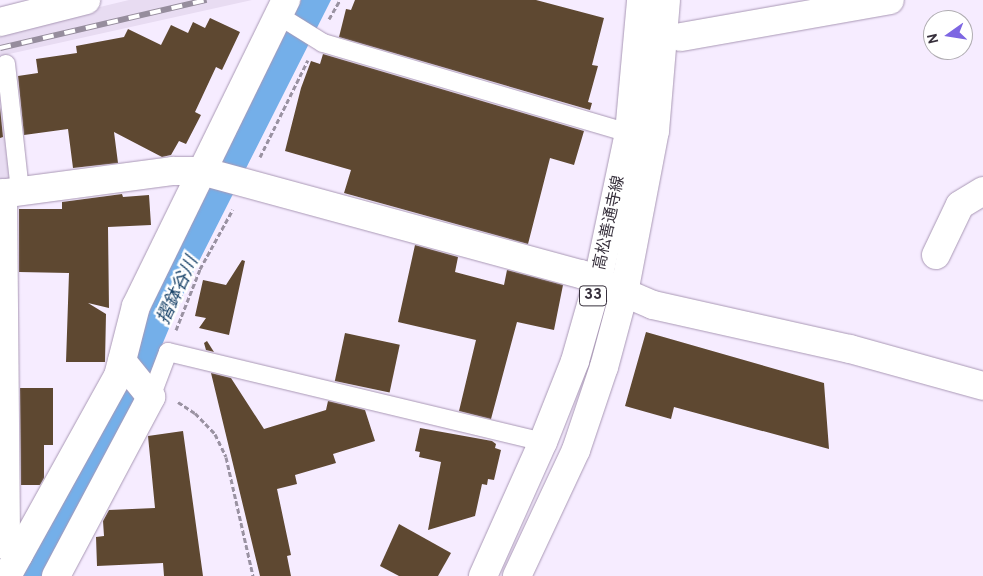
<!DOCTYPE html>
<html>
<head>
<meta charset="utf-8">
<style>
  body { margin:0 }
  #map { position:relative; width:983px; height:576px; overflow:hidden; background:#f6ecff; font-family:Overpass,"Noto Sans JP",sans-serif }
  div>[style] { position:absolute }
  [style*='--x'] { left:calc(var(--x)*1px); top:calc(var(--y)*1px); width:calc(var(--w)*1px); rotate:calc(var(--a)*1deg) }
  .built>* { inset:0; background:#e8dcf2 }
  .water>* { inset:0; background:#74afe9 }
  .building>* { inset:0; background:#5e4831; transform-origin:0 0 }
  .path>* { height:3px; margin-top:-1.5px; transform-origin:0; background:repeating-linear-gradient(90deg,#9a92a2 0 5px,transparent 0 7.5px) }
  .roads { filter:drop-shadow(0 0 1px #a998b5) drop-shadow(0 0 1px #a998b5) }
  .lane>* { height:18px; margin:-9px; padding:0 9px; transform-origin:9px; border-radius:9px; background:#fff }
  .street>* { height:28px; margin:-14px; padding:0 14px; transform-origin:14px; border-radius:14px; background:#fff }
  .primary>* { height:28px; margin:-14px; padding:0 14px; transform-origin:14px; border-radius:14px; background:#fff }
  .rail>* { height:5.5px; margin-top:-2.75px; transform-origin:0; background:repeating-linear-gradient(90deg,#fff 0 11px,#968d9d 0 22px); box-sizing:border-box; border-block:1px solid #968d9d }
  span { translate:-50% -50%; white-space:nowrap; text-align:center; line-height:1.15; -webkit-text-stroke:5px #fff; paint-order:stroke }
  .shield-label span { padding:1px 4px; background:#fff; border:1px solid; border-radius:4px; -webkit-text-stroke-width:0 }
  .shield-label { font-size:15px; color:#37303c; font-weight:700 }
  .street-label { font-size:16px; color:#37303c }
  .water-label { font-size:18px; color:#184268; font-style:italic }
  .north { position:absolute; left:923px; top:10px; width:50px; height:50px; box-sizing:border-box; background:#fff; border:1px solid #afacb1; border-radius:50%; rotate:257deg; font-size:14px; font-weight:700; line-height:20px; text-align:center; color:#37303c }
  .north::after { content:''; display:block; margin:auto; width:18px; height:22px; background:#7d66e2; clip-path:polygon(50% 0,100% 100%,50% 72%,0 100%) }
</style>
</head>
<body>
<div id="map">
  <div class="built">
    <i style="clip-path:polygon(129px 0,252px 0,0 56px,0 31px)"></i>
    <i style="clip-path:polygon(0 93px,10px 185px,0 186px)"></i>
  </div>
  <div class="water">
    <i style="clip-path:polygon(301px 0,331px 0,188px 283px,139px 400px,47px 576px,20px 576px,104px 421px,153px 303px)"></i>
  </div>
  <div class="building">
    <i style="clip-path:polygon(355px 0,536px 0,604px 18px,592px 65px,598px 66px,588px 102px,592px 103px,590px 110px,339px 37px,346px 9px,351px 10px)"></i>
    <i style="clip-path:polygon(210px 18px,240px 32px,222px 70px,216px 67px,195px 112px,201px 115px,186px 144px,179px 141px,171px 155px,162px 157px,114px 132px,118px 163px,73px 168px,68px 129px,24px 135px,18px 76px,38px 73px,36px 59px,77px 53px,76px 46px,124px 37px,128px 29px,161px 45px,171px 25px,188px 33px,193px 22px,205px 28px)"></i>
    <i style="clip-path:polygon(323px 54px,584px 131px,574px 165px,550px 158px,528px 244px,344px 193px,351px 170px,285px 151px,301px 88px,311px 61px,320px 64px)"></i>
    <i style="clip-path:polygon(0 107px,3px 137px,0 138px)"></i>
    <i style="clip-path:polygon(122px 194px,123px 197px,149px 195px,151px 225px,108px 227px,109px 308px,88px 303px,106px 314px,105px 362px,66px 362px,69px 273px,19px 272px,19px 209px,62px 209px,62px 202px)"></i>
    <i style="clip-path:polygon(415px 245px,458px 257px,455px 272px,504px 285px,507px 270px,563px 285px,554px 330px,517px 322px,491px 419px,459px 411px,476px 340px,398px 322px)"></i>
    <i style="clip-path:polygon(242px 260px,245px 261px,229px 335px,199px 328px,206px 318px,195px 316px,203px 280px,226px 285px)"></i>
    <i style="clip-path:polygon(646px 332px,824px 383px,829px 449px,674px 407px,671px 419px,625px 406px)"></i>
    <i style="left:345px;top:333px;width:56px;height:49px;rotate:12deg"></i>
    <i style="clip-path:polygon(207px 341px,214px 352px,206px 350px,204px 343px)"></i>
    <i style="clip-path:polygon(211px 373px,231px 378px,264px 429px,326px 410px,328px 401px,365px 410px,375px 441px,333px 454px,336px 463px,295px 475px,297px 484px,277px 489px,291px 555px,287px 556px,291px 576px,260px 576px)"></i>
    <i style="clip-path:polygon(20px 388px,53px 388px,53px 445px,44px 445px,44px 478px,40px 485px,21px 485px)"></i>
    <i style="clip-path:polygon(420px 428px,492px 441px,496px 444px,495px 448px,501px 450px,494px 480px,488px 479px,487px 485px,482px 484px,475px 516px,428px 530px,441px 462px,419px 457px,420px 452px,415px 451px)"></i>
    <i style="clip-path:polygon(183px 431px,203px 576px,164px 576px,163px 563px,97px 566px,96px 537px,104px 536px,103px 521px,109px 510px,155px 508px,148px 436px)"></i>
    <i style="clip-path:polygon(399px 524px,451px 553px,438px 576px,399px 576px,380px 566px)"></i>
  </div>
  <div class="path">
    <i style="--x:329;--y:19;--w:22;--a:-60"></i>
    <i style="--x:260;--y:157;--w:108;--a:-63.7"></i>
    <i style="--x:176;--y:330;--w:66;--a:-68.5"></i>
    <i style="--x:200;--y:269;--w:68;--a:-61.2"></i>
    <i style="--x:178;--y:402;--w:20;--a:33"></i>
    <i style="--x:195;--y:413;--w:29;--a:46"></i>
    <i style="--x:215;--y:434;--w:25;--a:64"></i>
    <i style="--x:226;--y:457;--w:122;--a:77.2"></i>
  </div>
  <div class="roads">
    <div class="lane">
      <i style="--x:278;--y:15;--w:53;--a:31.9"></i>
      <i style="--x:323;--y:43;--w:319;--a:16.4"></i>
      <i style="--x:6;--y:64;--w:128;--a:83.7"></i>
      <i style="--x:151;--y:397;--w:48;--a:-69.3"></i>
      <i style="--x:168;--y:352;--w:386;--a:13.5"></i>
    </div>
    <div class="street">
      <i style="--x:0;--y:22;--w:89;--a:-14.3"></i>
      <i style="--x:681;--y:37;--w:212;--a:-10"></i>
      <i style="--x:3;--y:193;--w:352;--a:89.5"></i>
      <i style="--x:6;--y:545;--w:16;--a:35"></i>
      <i style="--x:0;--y:194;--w:175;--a:-7.6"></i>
      <i style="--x:173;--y:171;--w:28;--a:0"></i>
      <i style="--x:201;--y:171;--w:394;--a:15.2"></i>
      <i style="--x:581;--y:274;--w:78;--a:23.3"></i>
      <i style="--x:653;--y:305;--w:202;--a:12.6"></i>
      <i style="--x:850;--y:349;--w:138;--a:15.5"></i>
      <i style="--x:936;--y:255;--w:55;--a:-64.4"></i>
      <i style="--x:960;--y:205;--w:27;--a:-31"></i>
      <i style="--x:7;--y:576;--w:229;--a:-61"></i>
      <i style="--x:118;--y:376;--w:72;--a:-75.6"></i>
      <i style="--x:136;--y:306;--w:341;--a:-63.9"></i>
      <i style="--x:56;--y:576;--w:203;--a:-62"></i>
      <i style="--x:151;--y:397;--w:46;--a:-128.9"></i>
    </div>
    <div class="primary">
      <i style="--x:483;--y:576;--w:147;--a:-65.9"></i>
      <i style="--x:543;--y:442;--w:87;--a:-68.4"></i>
      <i style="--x:575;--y:361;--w:84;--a:-74.1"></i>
      <i style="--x:598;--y:280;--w:150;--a:-78.1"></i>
      <i style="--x:629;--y:133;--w:134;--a:-84.8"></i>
      <i style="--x:517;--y:576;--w:139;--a:-64.9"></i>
      <i style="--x:576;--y:450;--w:88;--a:-71.4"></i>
      <i style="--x:604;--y:367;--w:77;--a:-74.9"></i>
      <i style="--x:624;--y:293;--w:165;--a:-79.2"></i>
      <i style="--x:655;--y:131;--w:131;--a:-85.2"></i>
    </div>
  </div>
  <div class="rail">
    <i style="--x:0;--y:48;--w:212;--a:-13.1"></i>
  </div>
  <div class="shield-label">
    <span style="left:593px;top:296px">33</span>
  </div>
  <div class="street-label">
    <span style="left:610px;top:223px;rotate:-78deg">高松善通寺線</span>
  </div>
  <div class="water-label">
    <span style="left:179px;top:291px;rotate:-65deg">摺鉢谷川</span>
  </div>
  <div class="north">N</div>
</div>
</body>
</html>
